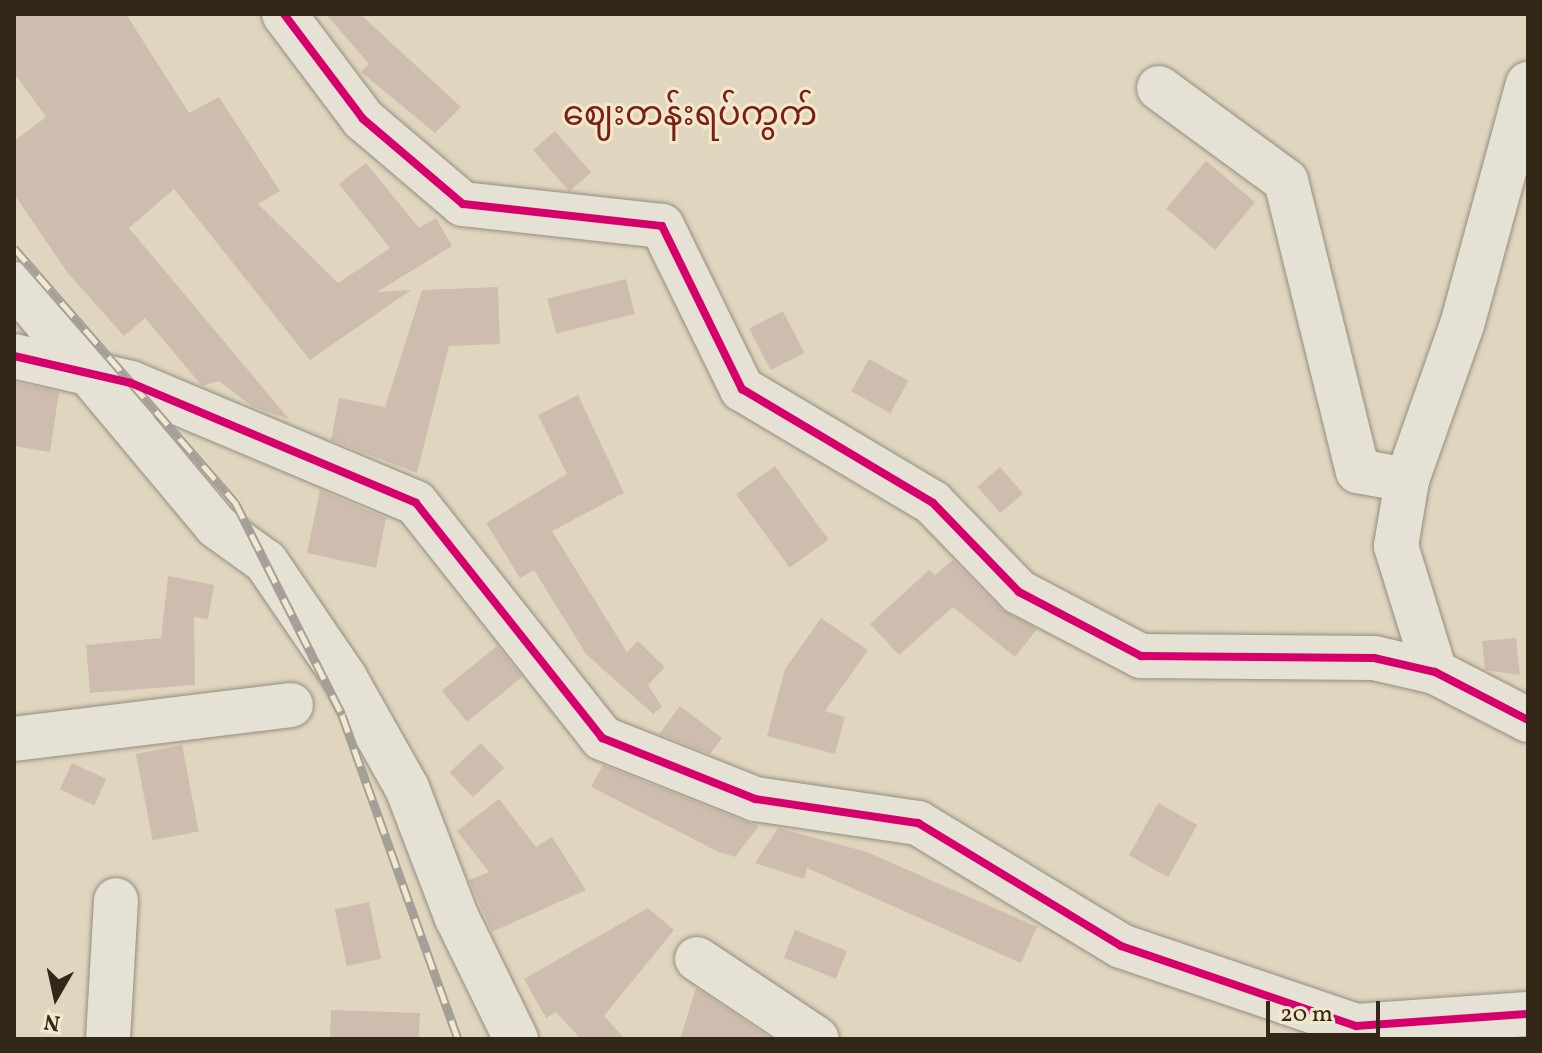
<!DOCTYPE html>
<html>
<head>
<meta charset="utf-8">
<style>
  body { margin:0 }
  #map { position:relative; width:1542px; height:1053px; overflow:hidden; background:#e0d6bf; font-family:Vollkorn,"Noto Sans Myanmar",serif }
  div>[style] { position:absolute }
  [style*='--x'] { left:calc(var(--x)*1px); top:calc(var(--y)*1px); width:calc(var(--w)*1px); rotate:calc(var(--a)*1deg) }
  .building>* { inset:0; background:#cebdae; transform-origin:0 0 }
  .roads { filter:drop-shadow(0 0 2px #948d7f) drop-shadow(0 0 2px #948d7f) }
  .minor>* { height:44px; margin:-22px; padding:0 22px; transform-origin:22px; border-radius:22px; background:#e6e1d5 }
  .rail>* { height:9px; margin-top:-4.5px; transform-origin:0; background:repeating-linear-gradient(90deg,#f3e8cd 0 18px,#a5a097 0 36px); box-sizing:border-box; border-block:2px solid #a5a097 }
  .cycleway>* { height:8px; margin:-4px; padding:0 4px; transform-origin:4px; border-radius:4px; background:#d6006c }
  span { translate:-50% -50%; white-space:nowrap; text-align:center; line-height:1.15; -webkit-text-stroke:6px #f3e8cd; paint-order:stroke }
  .quarter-label { font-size:34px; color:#7a1f14 }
  .frame { position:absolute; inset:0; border:16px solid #332718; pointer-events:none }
  .north { position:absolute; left:16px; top:957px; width:80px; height:80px; -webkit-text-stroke:6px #f3e8cd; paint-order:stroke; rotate:189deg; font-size:22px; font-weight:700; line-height:32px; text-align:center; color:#332718 }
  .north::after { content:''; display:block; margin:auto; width:28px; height:36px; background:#332718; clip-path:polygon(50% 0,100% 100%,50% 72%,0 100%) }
  .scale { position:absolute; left:1266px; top:1001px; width:114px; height:36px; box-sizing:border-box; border:4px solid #332718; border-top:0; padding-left:10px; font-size:24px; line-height:28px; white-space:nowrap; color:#332718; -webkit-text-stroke:6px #f3e8cd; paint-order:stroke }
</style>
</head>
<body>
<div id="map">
  <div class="building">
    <i style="clip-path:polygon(14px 14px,126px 14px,189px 113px,219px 97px,280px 191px,258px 204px,338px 283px,390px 248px,339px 184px,366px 163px,419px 228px,436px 218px,452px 246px,377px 292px,411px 290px,310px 360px,174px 189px,129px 228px,289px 419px,253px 407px,219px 381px,202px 386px,145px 318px,124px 336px,67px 272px,14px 194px,14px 141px,46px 117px,14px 73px)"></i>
    <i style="clip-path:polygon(326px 14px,360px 14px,461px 107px,435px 133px,361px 72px,369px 64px)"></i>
    <i style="left:555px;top:131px;width:55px;height:29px;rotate:49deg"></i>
    <i style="left:1206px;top:161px;width:64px;height:62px;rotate:40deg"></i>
    <i style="left:626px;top:279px;width:36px;height:81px;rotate:76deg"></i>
    <i style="clip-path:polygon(498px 287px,500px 344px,449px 346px,417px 473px,331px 440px,339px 398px,385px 407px,422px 290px)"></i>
    <i style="left:783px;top:311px;width:47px;height:38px;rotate:63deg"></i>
    <i style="left:869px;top:359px;width:45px;height:37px;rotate:29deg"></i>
    <i style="clip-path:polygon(14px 382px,59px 392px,50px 452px,14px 446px)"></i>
    <i style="clip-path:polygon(578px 395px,624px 493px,552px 531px,627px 652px,638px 641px,665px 667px,648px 685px,662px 707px,653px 714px,586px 654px,534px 570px,520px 578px,486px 523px,567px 474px,538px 415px)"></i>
    <i style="left:775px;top:466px;width:91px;height:48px;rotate:54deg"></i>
    <i style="left:1000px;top:467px;width:35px;height:30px;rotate:49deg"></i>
    <i style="clip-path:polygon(320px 490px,386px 518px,376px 568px,307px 553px)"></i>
    <i style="clip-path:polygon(953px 560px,1001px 609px,1037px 629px,1015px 657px,953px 607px,899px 655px,870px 624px,929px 570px,935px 575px)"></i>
    <i style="clip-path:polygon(168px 576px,214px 585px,208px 619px,194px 617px,195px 685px,90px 693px,86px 645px,161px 638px)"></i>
    <i style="clip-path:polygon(821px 618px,868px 650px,825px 711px,845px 717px,835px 754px,767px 736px,785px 669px)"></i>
    <i style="clip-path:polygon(1516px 638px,1520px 675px,1485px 670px,1482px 641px)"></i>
    <i style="left:497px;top:646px;width:40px;height:71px;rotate:51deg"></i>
    <i style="clip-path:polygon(680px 706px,722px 738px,710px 754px,659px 734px)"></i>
    <i style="left:481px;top:743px;width:34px;height:43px;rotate:47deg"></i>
    <i style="left:182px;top:745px;width:88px;height:47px;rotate:79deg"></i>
    <i style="left:72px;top:763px;width:38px;height:29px;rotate:25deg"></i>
    <i style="clip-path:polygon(603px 765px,746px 822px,759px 826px,735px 857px,719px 852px,591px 787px)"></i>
    <i style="clip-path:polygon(499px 799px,536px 847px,552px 837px,586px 890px,492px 932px,469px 880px,489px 872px,457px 831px)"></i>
    <i style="left:1158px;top:803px;width:45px;height:60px;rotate:29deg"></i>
    <i style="clip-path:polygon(778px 828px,867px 852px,1037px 927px,1021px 963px,807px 868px,804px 879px,755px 863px)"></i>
    <i style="left:369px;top:902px;width:58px;height:35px;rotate:78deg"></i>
    <i style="clip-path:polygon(648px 908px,674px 930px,604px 1016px,625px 1039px,581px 1039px,556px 1012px,546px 1018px,524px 979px)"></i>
    <i style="left:795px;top:930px;width:56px;height:30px;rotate:22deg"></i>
    <i style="clip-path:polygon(696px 988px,772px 1039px,680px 1039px)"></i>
    <i style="left:331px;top:1010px;width:89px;height:29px;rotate:2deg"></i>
  </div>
  <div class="roads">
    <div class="minor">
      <i style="--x:284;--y:14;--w:131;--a:53"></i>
      <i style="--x:363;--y:119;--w:131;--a:40.4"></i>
      <i style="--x:463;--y:204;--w:200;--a:6.3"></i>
      <i style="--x:662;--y:226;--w:182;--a:63.9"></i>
      <i style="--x:742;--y:389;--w:222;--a:30.8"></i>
      <i style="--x:933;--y:503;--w:124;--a:46"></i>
      <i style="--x:1019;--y:592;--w:138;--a:27.7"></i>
      <i style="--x:1141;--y:656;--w:233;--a:0.5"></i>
      <i style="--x:1374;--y:658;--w:63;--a:12.9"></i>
      <i style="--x:1435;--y:672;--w:105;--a:27.3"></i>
      <i style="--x:1159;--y:88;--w:157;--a:36.2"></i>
      <i style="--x:1286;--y:181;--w:299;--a:76.1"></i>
      <i style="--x:1358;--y:471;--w:50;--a:10.4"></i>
      <i style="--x:14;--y:284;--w:315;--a:50.1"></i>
      <i style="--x:216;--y:526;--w:62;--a:35.8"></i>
      <i style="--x:266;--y:562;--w:140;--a:55.7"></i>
      <i style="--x:345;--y:678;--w:126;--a:60.6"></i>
      <i style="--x:407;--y:788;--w:139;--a:69"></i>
      <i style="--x:457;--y:918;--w:135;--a:64"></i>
      <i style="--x:14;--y:356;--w:120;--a:13"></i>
      <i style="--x:131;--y:383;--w:309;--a:22.8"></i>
      <i style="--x:416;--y:503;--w:300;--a:51.6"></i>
      <i style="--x:602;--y:738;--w:165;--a:21.7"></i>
      <i style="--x:755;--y:799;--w:165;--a:8.4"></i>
      <i style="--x:918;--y:823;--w:237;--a:31.2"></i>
      <i style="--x:1121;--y:946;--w:248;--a:18.8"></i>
      <i style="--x:1356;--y:1026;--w:172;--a:-4"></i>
      <i style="--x:1435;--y:672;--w:132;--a:-107.2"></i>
      <i style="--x:1396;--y:546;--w:67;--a:-80.5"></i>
      <i style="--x:1407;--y:480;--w:164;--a:-70.5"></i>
      <i style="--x:1462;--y:325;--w:250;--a:-74.7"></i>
      <i style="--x:14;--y:739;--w:279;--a:-7"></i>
      <i style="--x:697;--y:959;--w:144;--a:33.7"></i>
      <i style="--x:108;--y:1039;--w:139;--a:-86.7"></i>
    </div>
  </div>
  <div class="rail">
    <i style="--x:14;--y:248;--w:337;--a:49"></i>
    <i style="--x:235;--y:502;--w:238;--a:63.3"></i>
    <i style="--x:342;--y:715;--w:344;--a:70.3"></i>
  </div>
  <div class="cycleway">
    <i style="--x:284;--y:14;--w:131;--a:53"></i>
    <i style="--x:363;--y:119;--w:131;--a:40.4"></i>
    <i style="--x:463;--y:204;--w:200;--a:6.3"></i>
    <i style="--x:662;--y:226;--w:182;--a:63.9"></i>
    <i style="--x:742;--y:389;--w:222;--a:30.8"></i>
    <i style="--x:933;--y:503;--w:124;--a:46"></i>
    <i style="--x:1019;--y:592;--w:138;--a:27.7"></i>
    <i style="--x:1141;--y:656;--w:233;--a:0.5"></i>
    <i style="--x:1374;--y:658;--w:63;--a:12.9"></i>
    <i style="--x:1435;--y:672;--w:105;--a:27.3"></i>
    <i style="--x:14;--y:356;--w:120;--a:13"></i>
    <i style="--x:131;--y:383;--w:309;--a:22.8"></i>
    <i style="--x:416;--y:503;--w:300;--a:51.6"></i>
    <i style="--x:602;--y:738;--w:165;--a:21.7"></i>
    <i style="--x:755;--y:799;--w:165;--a:8.4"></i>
    <i style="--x:918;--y:823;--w:237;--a:31.2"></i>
    <i style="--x:1121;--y:946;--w:248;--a:18.8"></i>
    <i style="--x:1356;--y:1026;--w:172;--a:-4"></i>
  </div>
  <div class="quarter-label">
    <span style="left:690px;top:117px">ဈေးတန်းရပ်ကွက်</span>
  </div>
  <div class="frame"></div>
  <div class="north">N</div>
  <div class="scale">20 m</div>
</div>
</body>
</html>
